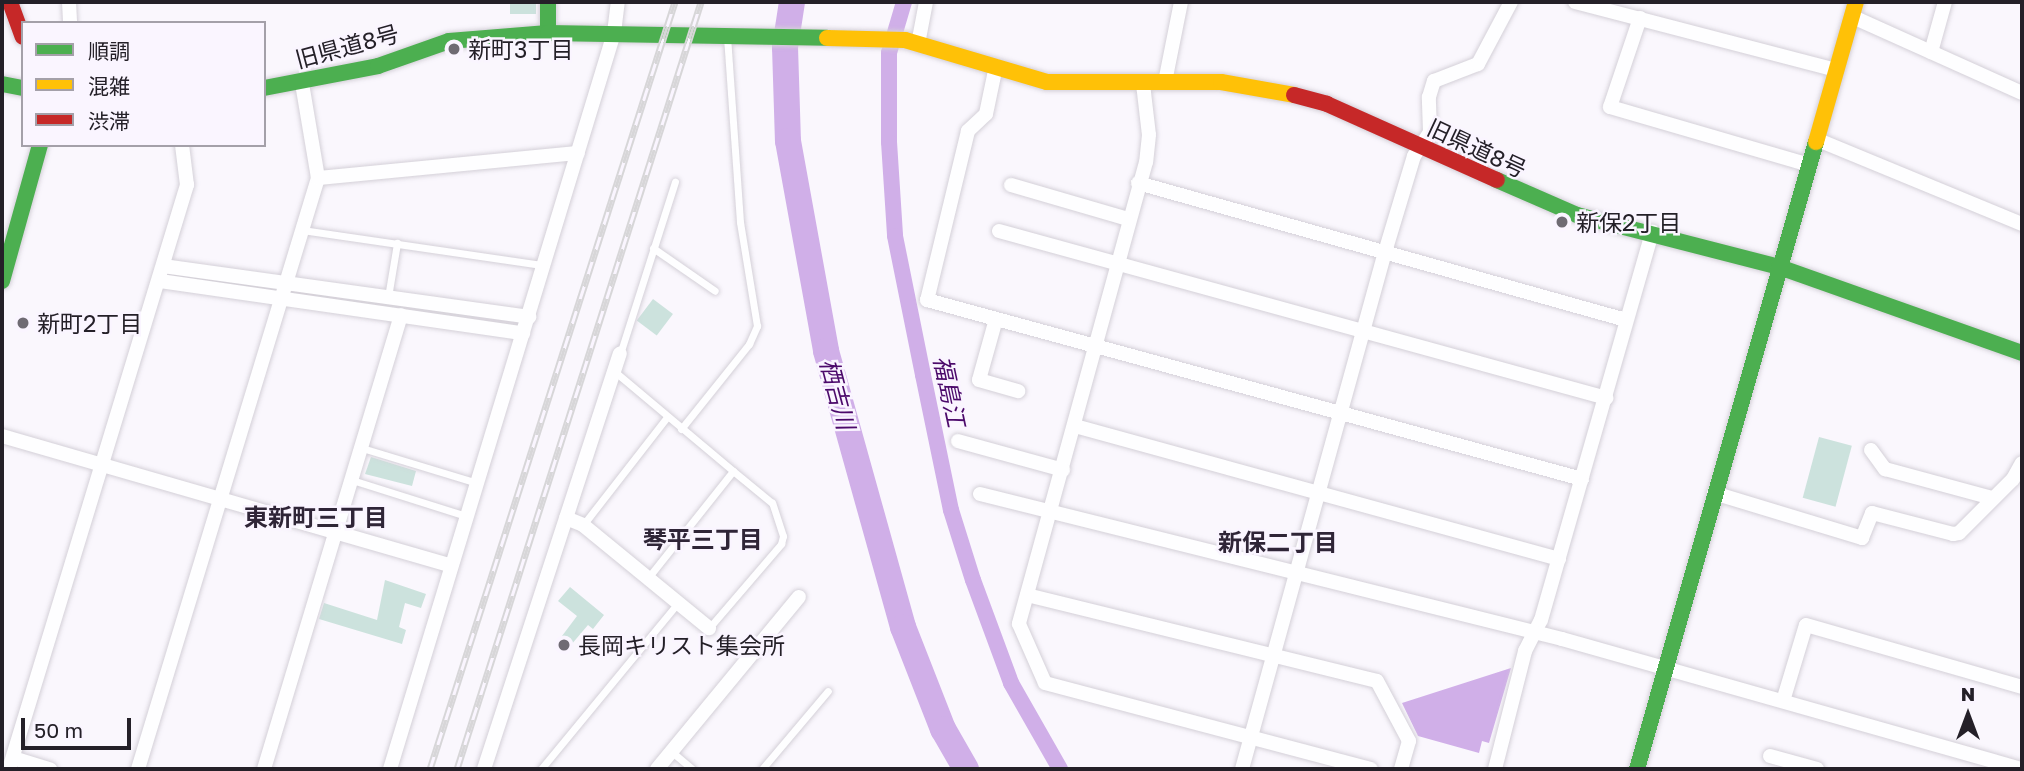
<!DOCTYPE html>
<html>
<head>
<meta charset="utf-8">
<style>
  body { margin:0 }
  #map { position:relative; width:2024px; height:771px; overflow:hidden; background:#faf7fd; font-family:"Golos Text","Noto Sans JP",sans-serif }
  div>[style] { position:absolute }
  [style*='--x'] { left:calc(var(--x)*1px); top:calc(var(--y)*1px); width:calc(var(--w)*1px); rotate:calc(var(--a)*1deg) }
  .water>* { inset:0; background:#d0afe8 }
  .canal>* { height:16px; margin:-8px; padding:0 8px; transform-origin:8px; border-radius:8px; background:#d0afe8 }
  .river>* { height:26px; margin:-13px; padding:0 13px; transform-origin:13px; border-radius:13px; background:#d0afe8 }
  .building>* { inset:0; background:#cce2dd; transform-origin:0 0 }
  .roads { filter:drop-shadow(0 0 2px #d4d0d8) drop-shadow(0 0 2px #d4d0d8) }
  .lane>* { height:7px; margin:-3.5px; padding:0 3.5px; transform-origin:3.5px; border-radius:3.5px; background:#fefeff }
  .street>* { height:14px; margin:-7px; padding:0 7px; transform-origin:7px; border-radius:7px; background:#fefeff }
  .fast>* { height:16px; margin:-8px; padding:0 8px; transform-origin:8px; border-radius:8px; background:#4caf50 }
  .slow>* { height:16px; margin:-8px; padding:0 8px; transform-origin:8px; border-radius:8px; background:#ffc107 }
  .jam>* { height:16px; margin:-8px; padding:0 8px; transform-origin:8px; border-radius:8px; background:#c62828 }
  .rail>* { height:7px; margin-top:-3.5px; transform-origin:0; background:repeating-linear-gradient(90deg,#faf5ff 0 13px,#d7d6d8 0 26px); box-sizing:border-box; border-block:2px solid #d7d6d8 }
  .dots>* { width:19px; height:19px; translate:-50% -50%; box-sizing:border-box; border:4px solid #faf5ff; border-radius:50% }
  span { translate:-50% -50%; white-space:nowrap; text-align:center; line-height:1.15; -webkit-text-stroke:5px #faf5ff; paint-order:stroke }
  .street-label { font-size:23px; color:#242028 }
  .poi-label { font-size:23px; color:#242028 }
  .left { translate:0 -50%; text-align:left }
  .water-label { font-size:24px; color:#4c0a6b; font-style:italic }
  .neighbourhood-label { font-size:24px; color:#2f2537; font-weight:700 }
  .frame { position:absolute; inset:0; border:4px solid #242028; pointer-events:none }
  .legend { position:absolute; left:21px; top:21px; width:245px; height:126px; box-sizing:border-box; background:#faf5ff; border:2px solid #a4a0a9; margin:0; padding:9px 12px; list-style:none; font-size:21px; color:#242028 }
  .legend li { display:flex; align-items:center; gap:14px; height:35px }
  .legend b { width:35px; border:2px solid #a4a0a9 }
  .north { position:absolute; left:1933px; top:680px; width:70px; height:70px; -webkit-text-stroke:5px #faf5ff; paint-order:stroke; rotate:0deg; font-size:19px; font-weight:700; line-height:28px; text-align:center; color:#242028 }
  .north::after { content:''; display:block; margin:auto; width:24px; height:32px; background:#242028; clip-path:polygon(50% 0,100% 100%,50% 72%,0 100%) }
  .scale { position:absolute; left:21px; top:718px; width:110px; height:32px; box-sizing:border-box; border:4px solid #242028; border-top:0; padding-left:9px; font-size:21px; line-height:24px; white-space:nowrap; color:#242028; -webkit-text-stroke:5px #faf5ff; paint-order:stroke }
</style>
</head>
<body>
<div id="map">
  <div class="water">
    <i style="clip-path:polygon(1511px 668px,1489px 743px,1482px 741px,1479px 753px,1418px 736px,1402px 703px)"></i>
  </div>
  <div class="canal">
    <i style="--x:904;--y:2;--w:53;--a:106.4"></i>
    <i style="--x:889;--y:53;--w:89;--a:90"></i>
    <i style="--x:889;--y:142;--w:94;--a:86.3"></i>
    <i style="--x:895;--y:236;--w:142;--a:78.6"></i>
    <i style="--x:923;--y:375;--w:138;--a:78.3"></i>
    <i style="--x:951;--y:510;--w:73;--a:72.6"></i>
    <i style="--x:973;--y:580;--w:110;--a:69.7"></i>
    <i style="--x:1011;--y:683;--w:99;--a:60.3"></i>
  </div>
  <div class="river">
    <i style="--x:792;--y:2;--w:46;--a:98.8"></i>
    <i style="--x:785;--y:47;--w:94;--a:88.2"></i>
    <i style="--x:788;--y:141;--w:213;--a:79.7"></i>
    <i style="--x:826;--y:351;--w:287;--a:74.4"></i>
    <i style="--x:903;--y:627;--w:110;--a:68.6"></i>
    <i style="--x:943;--y:729;--w:46;--a:60.1"></i>
  </div>
  <div class="building">
    <i style="left:510px;top:2px;width:26px;height:12px"></i>
    <i style="left:653px;top:299px;width:25px;height:27px;rotate:37deg"></i>
    <i style="left:1819px;top:437px;width:34px;height:63px;rotate:15deg"></i>
    <i style="clip-path:polygon(371px 457px,416px 471px,412px 486px,365px 474px)"></i>
    <i style="clip-path:polygon(385px 580px,426px 594px,421px 608px,405px 603px,399px 627px,406px 630px,402px 644px,319px 619px,324px 603px,377px 620px)"></i>
    <i style="clip-path:polygon(570px 587px,604px 615px,593px 629px,588px 625px,565px 652px,556px 644px,577px 616px,558px 601px)"></i>
  </div>
  <div class="roads">
    <div class="lane">
      <i style="--x:302;--y:230;--w:244;--a:8.3"></i>
      <i style="--x:653;--y:248;--w:75;--a:34.7"></i>
      <i style="--x:388;--y:297;--w:55;--a:-80.5"></i>
      <i style="--x:620;--y:354;--w:181;--a:-72.3"></i>
      <i style="--x:614;--y:371;--w:155;--a:40"></i>
      <i style="--x:733;--y:471;--w:138;--a:128.5"></i>
      <i style="--x:681;--y:429;--w:109;--a:-51.3"></i>
      <i style="--x:749;--y:344;--w:20;--a:-66"></i>
      <i style="--x:757;--y:326;--w:105;--a:-99.3"></i>
      <i style="--x:740;--y:222;--w:185;--a:-94"></i>
      <i style="--x:362;--y:448;--w:120;--a:16.9"></i>
      <i style="--x:352;--y:480;--w:120;--a:17.5"></i>
      <i style="--x:583;--y:525;--w:137;--a:-52.1"></i>
      <i style="--x:709;--y:628;--w:111;--a:-49.4"></i>
      <i style="--x:781;--y:544;--w:8;--a:-76"></i>
      <i style="--x:783;--y:536;--w:35;--a:-108"></i>
      <i style="--x:772;--y:503;--w:50;--a:-140.6"></i>
      <i style="--x:672;--y:752;--w:26;--a:40"></i>
      <i style="--x:541;--y:769;--w:214;--a:-50.5"></i>
      <i style="--x:762;--y:769;--w:102;--a:-49.8"></i>
    </div>
    <div class="street">
      <i style="--x:69;--y:2;--w:21;--a:87"></i>
      <i style="--x:1575;--y:2;--w:270;--a:14.6"></i>
      <i style="--x:1853;--y:17;--w:185;--a:24.2"></i>
      <i style="--x:1640;--y:18;--w:94;--a:108.6"></i>
      <i style="--x:1610;--y:107;--w:207;--a:16.2"></i>
      <i style="--x:918;--y:44;--w:43;--a:-79.2"></i>
      <i style="--x:1931;--y:52;--w:52;--a:-74.4"></i>
      <i style="--x:996;--y:66;--w:49;--a:101.8"></i>
      <i style="--x:986;--y:114;--w:25;--a:137"></i>
      <i style="--x:968;--y:131;--w:174;--a:103.6"></i>
      <i style="--x:927;--y:300;--w:679;--a:15.28"></i>
      <i style="--x:1165;--y:82;--w:82;--a:-78.7"></i>
      <i style="--x:1143;--y:84;--w:51;--a:83.3"></i>
      <i style="--x:1149;--y:135;--w:27;--a:96"></i>
      <i style="--x:1146;--y:162;--w:479;--a:105.4"></i>
      <i style="--x:1019;--y:624;--w:64;--a:66.2"></i>
      <i style="--x:1045;--y:683;--w:337;--a:14.8"></i>
      <i style="--x:1818;--y:140;--w:221;--a:22.4"></i>
      <i style="--x:318;--y:178;--w:261;--a:-5.5"></i>
      <i style="--x:1138;--y:183;--w:507;--a:15.68"></i>
      <i style="--x:1011;--y:185;--w:122;--a:16.2"></i>
      <i style="--x:999;--y:231;--w:630;--a:15.38"></i>
      <i style="--x:163;--y:266;--w:370;--a:7.9"></i>
      <i style="--x:160;--y:281;--w:367;--a:8.2"></i>
      <i style="--x:996;--y:319;--w:63;--a:105.6"></i>
      <i style="--x:979;--y:380;--w:41;--a:15.8"></i>
      <i style="--x:1075;--y:426;--w:502;--a:15.37"></i>
      <i style="--x:2;--y:436;--w:467;--a:16.1"></i>
      <i style="--x:958;--y:441;--w:109;--a:15.4"></i>
      <i style="--x:1871;--y:450;--w:24;--a:54"></i>
      <i style="--x:1885;--y:469;--w:111;--a:15.2"></i>
      <i style="--x:1714;--y:493;--w:155;--a:16.9"></i>
      <i style="--x:1862;--y:538;--w:27;--a:-68"></i>
      <i style="--x:1872;--y:513;--w:84;--a:14.5"></i>
      <i style="--x:1953;--y:534;--w:6;--a:-9"></i>
      <i style="--x:1959;--y:533;--w:76;--a:-45"></i>
      <i style="--x:2013;--y:479;--w:18;--a:-61"></i>
      <i style="--x:980;--y:494;--w:600;--a:13.99"></i>
      <i style="--x:1562;--y:639;--w:478;--a:15.8"></i>
      <i style="--x:566;--y:518;--w:18;--a:22"></i>
      <i style="--x:583;--y:525;--w:163;--a:39.3"></i>
      <i style="--x:1027;--y:595;--w:360;--a:13.8"></i>
      <i style="--x:1377;--y:681;--w:68;--a:61.9"></i>
      <i style="--x:1409;--y:741;--w:29;--a:106"></i>
      <i style="--x:1783;--y:701;--w:79;--a:-73.2"></i>
      <i style="--x:1806;--y:625;--w:225;--a:16"></i>
      <i style="--x:1770;--y:756;--w:49;--a:15.5"></i>
      <i style="--x:13;--y:758;--w:39;--a:17"></i>
      <i style="--x:9;--y:769;--w:611;--a:-73.05"></i>
      <i style="--x:187;--y:185;--w:40;--a:-97.1"></i>
      <i style="--x:138;--y:769;--w:618;--a:-73.06"></i>
      <i style="--x:318;--y:178;--w:96;--a:-99.6"></i>
      <i style="--x:264;--y:769;--w:474;--a:-73.2"></i>
      <i style="--x:390;--y:769;--w:769;--a:-73.07"></i>
      <i style="--x:614;--y:33;--w:31;--a:-83"></i>
      <i style="--x:484;--y:769;--w:437;--a:-71.9"></i>
      <i style="--x:657;--y:769;--w:223;--a:-50.5"></i>
      <i style="--x:1242;--y:769;--w:536;--a:-74.54"></i>
      <i style="--x:1385;--y:252;--w:100;--a:-73.2"></i>
      <i style="--x:1414;--y:156;--w:29;--a:-56"></i>
      <i style="--x:1430;--y:132;--w:35;--a:-92"></i>
      <i style="--x:1429;--y:97;--w:17;--a:-73"></i>
      <i style="--x:1434;--y:81;--w:47;--a:-21.1"></i>
      <i style="--x:1478;--y:64;--w:70;--a:-62"></i>
      <i style="--x:1495;--y:769;--w:122;--a:-75.7"></i>
      <i style="--x:1525;--y:651;--w:35;--a:-63"></i>
      <i style="--x:1541;--y:620;--w:404;--a:-74"></i>
    </div>
    <div class="fast">
      <i style="--x:548;--y:2;--w:31;--a:90"></i>
      <i style="--x:2;--y:84;--w:21;--a:11"></i>
      <i style="--x:264;--y:88;--w:116;--a:-10.9"></i>
      <i style="--x:378;--y:66;--w:75;--a:-19.4"></i>
      <i style="--x:449;--y:41;--w:99;--a:-4.6"></i>
      <i style="--x:548;--y:33;--w:279;--a:1"></i>
      <i style="--x:1497;--y:180;--w:87;--a:23.6"></i>
      <i style="--x:1577;--y:215;--w:209;--a:14.4"></i>
      <i style="--x:1779;--y:267;--w:258;--a:19.5"></i>
      <i style="--x:2;--y:281;--w:141;--a:-74.4"></i>
      <i style="--x:1637;--y:769;--w:652;--a:-74.07"></i>
    </div>
    <div class="slow">
      <i style="--x:827;--y:38;--w:78;--a:1.5"></i>
      <i style="--x:905;--y:40;--w:148;--a:16.5"></i>
      <i style="--x:1047;--y:82;--w:174;--a:0"></i>
      <i style="--x:1221;--y:82;--w:74;--a:10.1"></i>
      <i style="--x:1816;--y:142;--w:146;--a:-74.1"></i>
    </div>
    <div class="jam">
      <i style="--x:10;--y:2;--w:37;--a:70"></i>
      <i style="--x:1294;--y:95;--w:34;--a:15"></i>
      <i style="--x:1327;--y:104;--w:186;--a:24.1"></i>
    </div>
  </div>
  <div class="rail">
    <i style="--x:430;--y:769;--w:805;--a:-72.29"></i>
    <i style="--x:457;--y:769;--w:805;--a:-72.35"></i>
  </div>
  <div class="dots">
    <i style="left:454px;top:49px;background:#6f6b73"></i>
    <i style="left:1562px;top:222px;background:#6f6b73"></i>
    <i style="left:23px;top:323px;background:#6f6b73"></i>
    <i style="left:564px;top:645px;background:#6f6b73"></i>
  </div>
  <div class="street-label">
    <span style="left:347px;top:46px;rotate:-15deg">旧県道8号</span>
    <span style="left:1477px;top:148px;rotate:25deg">旧県道8号</span>
  </div>
  <div class="poi-label">
    <span class="left" style="left:468px;top:49px">新町3丁目</span>
    <span class="left" style="left:1576px;top:222px">新保2丁目</span>
    <span class="left" style="left:37px;top:323px">新町2丁目</span>
    <span class="left" style="left:578px;top:645px">長岡キリスト集会所</span>
  </div>
  <div class="water-label">
    <span style="left:950px;top:391px;rotate:78deg">福島江</span>
    <span style="left:838px;top:394px;rotate:75deg">栖吉川</span>
  </div>
  <div class="neighbourhood-label">
    <span style="left:316px;top:517px">東新町三丁目</span>
    <span style="left:703px;top:539px">琴平三丁目</span>
    <span style="left:1278px;top:542px">新保二丁目</span>
  </div>
  <div class="frame"></div>
  <ul class="legend">
  <li><b style="height:9px;background:#4caf50"></b>順調</li>
  <li><b style="height:9px;background:#ffc107"></b>混雑</li>
  <li><b style="height:9px;background:#c62828"></b>渋滞</li>
  </ul>
  <div class="north">N</div>
  <div class="scale">50 m</div>
</div>
</body>
</html>
